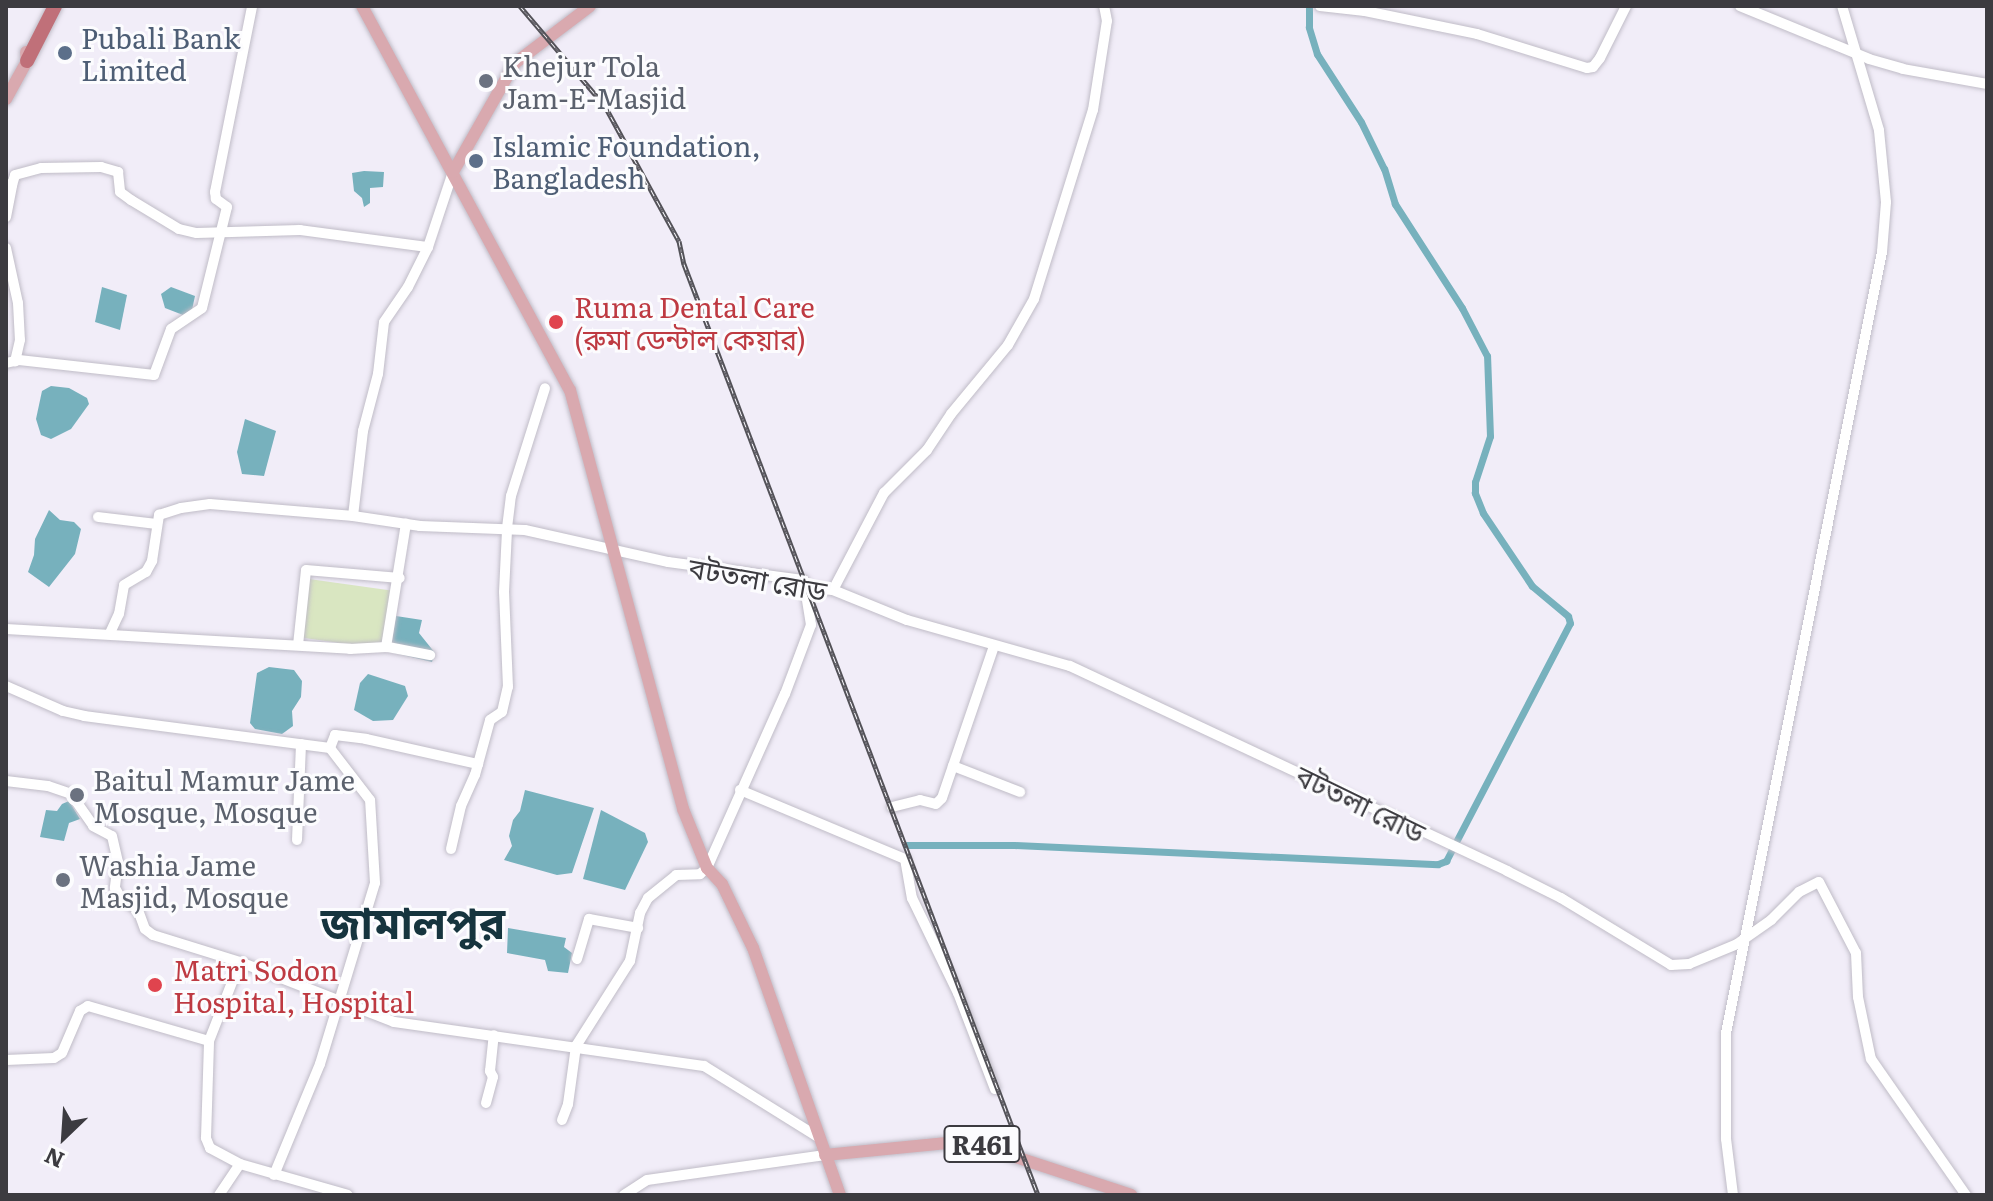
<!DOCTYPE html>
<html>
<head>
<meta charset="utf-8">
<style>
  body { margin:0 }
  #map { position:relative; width:1993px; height:1201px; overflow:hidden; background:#f1edf8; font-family:Literata,"Noto Sans Bengali",serif }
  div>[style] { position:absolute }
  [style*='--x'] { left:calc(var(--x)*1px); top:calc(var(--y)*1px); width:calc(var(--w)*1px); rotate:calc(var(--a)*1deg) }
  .green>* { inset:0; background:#d9e6c1; transform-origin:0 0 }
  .water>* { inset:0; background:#77b1bd }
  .canal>* { height:7px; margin:-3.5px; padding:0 3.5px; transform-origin:3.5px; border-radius:3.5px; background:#77b1bd }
  .roads { filter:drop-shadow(0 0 2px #c0bcc7) drop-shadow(0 0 2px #c0bcc7) }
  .minor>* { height:10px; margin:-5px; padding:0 5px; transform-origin:5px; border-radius:5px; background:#fff }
  .major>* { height:12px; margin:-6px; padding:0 6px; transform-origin:6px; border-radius:6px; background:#d9a9af }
  .highway>* { height:14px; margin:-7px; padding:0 7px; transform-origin:7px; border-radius:7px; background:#c07079 }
  .rail>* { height:5px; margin-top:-2.5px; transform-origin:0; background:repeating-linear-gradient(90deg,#fcfcfe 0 6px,#535258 0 12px); box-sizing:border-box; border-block:2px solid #535258 }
  .dots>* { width:22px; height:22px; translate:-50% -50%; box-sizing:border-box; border:4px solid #fcfcfe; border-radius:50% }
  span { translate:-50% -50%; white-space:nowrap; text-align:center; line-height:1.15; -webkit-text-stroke:6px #fcfcfe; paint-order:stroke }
  .shield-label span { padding:2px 6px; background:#fcfcfe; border:2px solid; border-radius:6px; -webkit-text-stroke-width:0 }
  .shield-label { font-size:26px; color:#3c3b40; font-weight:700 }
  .service-label { font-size:28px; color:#4e5e75 }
  .left { translate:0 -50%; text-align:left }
  .worship-label { font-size:28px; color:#5b616d }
  .health-label { font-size:28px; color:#be3a42 }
  .street-label { font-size:28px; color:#3c3b40 }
  .town-label { font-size:44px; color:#16343e; font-weight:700 }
  .frame { position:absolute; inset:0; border:8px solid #3c3b40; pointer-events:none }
  .north { position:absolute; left:24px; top:1097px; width:80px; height:80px; -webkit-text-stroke:6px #fcfcfe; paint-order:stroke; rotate:205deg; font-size:22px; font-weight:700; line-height:32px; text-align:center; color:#3c3b40 }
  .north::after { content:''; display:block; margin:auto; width:28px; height:36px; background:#3c3b40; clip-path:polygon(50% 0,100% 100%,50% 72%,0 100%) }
</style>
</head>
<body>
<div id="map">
  <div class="green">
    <i style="left:309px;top:579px;width:90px;height:59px;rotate:8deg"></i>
  </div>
  <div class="water">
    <i style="clip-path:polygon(364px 171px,384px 172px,383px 187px,370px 188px,370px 203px,364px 207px,362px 198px,354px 191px,352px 173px)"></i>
    <i style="clip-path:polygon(102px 287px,127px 295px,120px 330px,95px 322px)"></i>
    <i style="clip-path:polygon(171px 287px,195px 296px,192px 310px,183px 315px,165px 308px,161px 294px)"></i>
    <i style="clip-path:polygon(51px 386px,69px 388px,87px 398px,89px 404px,71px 429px,51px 439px,41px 435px,36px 419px,42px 391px)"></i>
    <i style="clip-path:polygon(245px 419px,276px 431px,264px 476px,242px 474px,237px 452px)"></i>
    <i style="clip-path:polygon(49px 510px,60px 520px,74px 522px,81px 529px,75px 554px,49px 587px,28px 572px,34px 555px,35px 539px)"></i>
    <i style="clip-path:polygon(396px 616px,422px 620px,419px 633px,435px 653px,432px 662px,390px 652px)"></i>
    <i style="clip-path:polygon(269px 667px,294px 670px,302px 681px,301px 697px,292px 711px,293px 726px,282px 734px,255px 729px,250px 723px,257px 673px)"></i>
    <i style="clip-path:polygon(368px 674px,405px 686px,408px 696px,393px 720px,373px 721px,354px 710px,360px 683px)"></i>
    <i style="clip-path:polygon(525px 790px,594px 808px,572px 873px,557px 875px,504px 860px,512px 846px,509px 836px,513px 820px,520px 811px)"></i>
    <i style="clip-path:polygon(69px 801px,80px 819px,69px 823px,64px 841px,40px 837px,46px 810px,57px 811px,62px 804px)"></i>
    <i style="clip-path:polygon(601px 810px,645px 833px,648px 842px,625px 890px,583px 879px)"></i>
    <i style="clip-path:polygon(508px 928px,566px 938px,564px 947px,572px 953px,568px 973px,548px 971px,545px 960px,507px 953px)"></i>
  </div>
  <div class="canal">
    <i style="--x:907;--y:845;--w:107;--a:0"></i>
    <i style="--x:1014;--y:845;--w:424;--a:2.6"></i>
    <i style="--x:1438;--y:864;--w:9;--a:-21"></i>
    <i style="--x:1446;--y:861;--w:268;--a:-62.5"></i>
    <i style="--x:1570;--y:623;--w:7;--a:-106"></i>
    <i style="--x:1568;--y:616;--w:47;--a:-140.2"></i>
    <i style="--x:1532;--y:586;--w:88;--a:-123.9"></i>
    <i style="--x:1483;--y:513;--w:22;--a:-112"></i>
    <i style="--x:1475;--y:493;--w:11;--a:-90"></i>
    <i style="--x:1475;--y:482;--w:48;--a:-71.9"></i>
    <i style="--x:1490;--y:436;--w:80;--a:-92.1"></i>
    <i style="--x:1487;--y:356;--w:54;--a:-117.5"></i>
    <i style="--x:1462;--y:308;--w:124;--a:-122.8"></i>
    <i style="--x:1395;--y:204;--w:37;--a:-107"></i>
    <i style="--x:1384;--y:169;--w:52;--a:-116.1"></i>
    <i style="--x:1361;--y:122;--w:81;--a:-122.9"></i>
    <i style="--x:1317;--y:54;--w:28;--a:-107"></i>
    <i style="--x:1309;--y:27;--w:21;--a:-90"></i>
  </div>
  <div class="roads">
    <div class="minor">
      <i style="--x:1320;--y:6;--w:45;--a:6.3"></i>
      <i style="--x:1365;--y:11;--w:114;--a:11.6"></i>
      <i style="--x:1477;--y:34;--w:115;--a:17.2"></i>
      <i style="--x:1587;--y:68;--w:6;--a:-9"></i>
      <i style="--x:1593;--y:67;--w:11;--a:-52"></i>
      <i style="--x:1600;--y:58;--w:58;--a:-63.4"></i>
      <i style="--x:1740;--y:6;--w:139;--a:22.3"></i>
      <i style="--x:1869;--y:59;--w:35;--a:16"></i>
      <i style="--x:1903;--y:69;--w:85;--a:10.1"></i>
      <i style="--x:6;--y:184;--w:6;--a:9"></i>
      <i style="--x:12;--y:185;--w:10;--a:-73"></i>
      <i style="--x:15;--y:175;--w:27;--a:-15"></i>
      <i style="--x:41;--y:168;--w:60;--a:-1"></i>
      <i style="--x:101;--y:167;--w:18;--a:16"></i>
      <i style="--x:118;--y:172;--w:20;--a:84"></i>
      <i style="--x:120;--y:192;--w:14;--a:36"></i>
      <i style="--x:131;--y:200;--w:56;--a:31.1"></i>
      <i style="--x:179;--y:229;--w:18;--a:13"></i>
      <i style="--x:197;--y:233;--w:103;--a:-1.7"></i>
      <i style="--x:300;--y:230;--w:129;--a:7.6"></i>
      <i style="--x:6;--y:217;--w:33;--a:-79"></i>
      <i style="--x:6;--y:248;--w:56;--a:77.7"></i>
      <i style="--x:18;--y:303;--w:37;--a:87"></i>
      <i style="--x:20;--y:340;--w:22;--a:103"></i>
      <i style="--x:6;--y:363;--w:13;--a:-13"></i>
      <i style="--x:19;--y:360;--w:136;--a:6.3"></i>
      <i style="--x:154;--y:375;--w:49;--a:-69.7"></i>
      <i style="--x:171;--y:329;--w:37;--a:-34"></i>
      <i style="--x:202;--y:308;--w:104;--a:-76.1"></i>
      <i style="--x:227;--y:207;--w:14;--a:-144"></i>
      <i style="--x:216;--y:199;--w:7;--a:-98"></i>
      <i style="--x:215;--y:192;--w:190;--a:-78.7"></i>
      <i style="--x:353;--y:516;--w:86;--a:-83.3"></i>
      <i style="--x:363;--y:431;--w:59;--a:-75.3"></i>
      <i style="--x:378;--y:374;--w:52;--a:-83.4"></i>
      <i style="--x:384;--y:322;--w:42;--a:-55.6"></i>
      <i style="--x:408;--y:287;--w:45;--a:-63.4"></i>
      <i style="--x:428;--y:247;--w:79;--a:-71.6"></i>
      <i style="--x:98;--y:517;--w:58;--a:6.9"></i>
      <i style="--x:507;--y:528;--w:32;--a:-83"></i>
      <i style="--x:511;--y:496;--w:113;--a:-72.5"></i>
      <i style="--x:833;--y:590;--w:110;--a:-62.3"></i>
      <i style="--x:884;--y:493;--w:61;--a:-45"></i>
      <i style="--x:927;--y:450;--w:43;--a:-56.3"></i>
      <i style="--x:951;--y:414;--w:89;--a:-50.4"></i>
      <i style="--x:1008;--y:345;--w:53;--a:-60.5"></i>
      <i style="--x:1034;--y:299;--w:198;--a:-72.7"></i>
      <i style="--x:1093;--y:110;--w:90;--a:-81.1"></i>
      <i style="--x:1107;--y:21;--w:15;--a:-101"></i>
      <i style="--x:6;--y:629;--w:345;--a:3.3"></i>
      <i style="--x:350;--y:649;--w:36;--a:-3"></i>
      <i style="--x:386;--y:647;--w:125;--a:-80.8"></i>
      <i style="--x:110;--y:633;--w:21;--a:-65"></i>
      <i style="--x:119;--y:614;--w:29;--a:-80"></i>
      <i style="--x:124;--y:585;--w:26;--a:-31"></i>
      <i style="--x:146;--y:572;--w:13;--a:-61"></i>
      <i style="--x:152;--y:561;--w:47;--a:-81.3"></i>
      <i style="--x:159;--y:515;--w:23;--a:-18"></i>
      <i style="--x:181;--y:508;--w:29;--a:-8"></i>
      <i style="--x:210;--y:504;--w:144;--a:4.8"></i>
      <i style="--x:353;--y:516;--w:68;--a:8.5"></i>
      <i style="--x:420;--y:526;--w:105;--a:2.2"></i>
      <i style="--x:525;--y:530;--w:147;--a:12.6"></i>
      <i style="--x:668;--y:562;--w:136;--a:7.6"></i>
      <i style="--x:803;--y:580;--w:10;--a:53"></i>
      <i style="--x:809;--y:588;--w:24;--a:5"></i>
      <i style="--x:833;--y:590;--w:80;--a:22.1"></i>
      <i style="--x:907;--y:620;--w:169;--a:15.8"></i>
      <i style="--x:1070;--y:666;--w:483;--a:25.1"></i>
      <i style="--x:1507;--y:871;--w:60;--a:26.6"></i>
      <i style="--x:1561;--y:898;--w:129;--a:31.3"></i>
      <i style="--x:1671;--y:965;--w:18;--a:-3"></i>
      <i style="--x:1689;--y:964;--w:52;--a:-22.6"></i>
      <i style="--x:1737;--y:944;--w:42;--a:-35.2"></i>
      <i style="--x:1771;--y:920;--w:40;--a:-45"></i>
      <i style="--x:1799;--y:892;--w:22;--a:-27"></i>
      <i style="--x:1819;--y:882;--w:80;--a:62.5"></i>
      <i style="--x:1856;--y:953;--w:44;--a:87.4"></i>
      <i style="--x:1858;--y:997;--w:63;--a:78.2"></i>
      <i style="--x:1871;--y:1059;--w:166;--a:55.1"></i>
      <i style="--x:298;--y:645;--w:75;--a:-83.9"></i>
      <i style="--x:306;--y:570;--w:94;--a:4.9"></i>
      <i style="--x:388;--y:647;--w:43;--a:10.8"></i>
      <i style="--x:6;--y:686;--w:62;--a:23.7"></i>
      <i style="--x:63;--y:711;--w:22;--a:13"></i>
      <i style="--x:84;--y:716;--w:248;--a:7.4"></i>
      <i style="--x:330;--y:748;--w:14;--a:-69"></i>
      <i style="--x:335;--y:735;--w:31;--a:7"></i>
      <i style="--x:366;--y:739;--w:115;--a:12.6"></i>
      <i style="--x:953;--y:766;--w:72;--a:21.2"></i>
      <i style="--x:6;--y:781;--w:42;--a:6.8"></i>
      <i style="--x:48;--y:786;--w:24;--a:19"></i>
      <i style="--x:71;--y:794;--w:39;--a:55"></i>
      <i style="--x:93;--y:826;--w:21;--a:28"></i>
      <i style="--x:112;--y:836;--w:27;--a:77"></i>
      <i style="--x:118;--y:862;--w:26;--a:97"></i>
      <i style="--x:115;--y:888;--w:10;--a:61"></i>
      <i style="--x:120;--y:897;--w:22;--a:36"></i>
      <i style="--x:138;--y:910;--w:20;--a:70"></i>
      <i style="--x:145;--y:929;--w:10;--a:37"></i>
      <i style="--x:153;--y:935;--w:91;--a:17.2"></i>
      <i style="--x:240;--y:962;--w:165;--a:21.3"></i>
      <i style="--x:394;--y:1022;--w:313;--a:8.1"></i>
      <i style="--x:704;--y:1066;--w:134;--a:31.9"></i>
      <i style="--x:740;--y:790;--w:179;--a:22.7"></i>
      <i style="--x:905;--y:859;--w:40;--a:80"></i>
      <i style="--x:912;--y:898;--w:106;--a:64.2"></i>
      <i style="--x:958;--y:993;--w:103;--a:68.9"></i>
      <i style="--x:892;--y:807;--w:29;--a:-14"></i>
      <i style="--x:920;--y:800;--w:16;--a:14"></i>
      <i style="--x:936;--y:804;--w:8;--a:-45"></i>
      <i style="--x:942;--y:798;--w:161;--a:-71.1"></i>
      <i style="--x:297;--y:840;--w:96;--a:-87.6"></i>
      <i style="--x:451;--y:849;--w:44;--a:-76.9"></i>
      <i style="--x:461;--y:806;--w:34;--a:-66"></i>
      <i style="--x:475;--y:775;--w:57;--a:-74.7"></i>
      <i style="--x:490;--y:720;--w:14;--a:-34"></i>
      <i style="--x:502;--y:712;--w:26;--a:-77"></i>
      <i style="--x:508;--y:687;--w:95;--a:-92.4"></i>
      <i style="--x:504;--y:592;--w:62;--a:-87.2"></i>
      <i style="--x:577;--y:959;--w:42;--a:-73.3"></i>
      <i style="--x:589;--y:919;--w:50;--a:10.4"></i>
      <i style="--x:6;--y:1060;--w:48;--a:-2.4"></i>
      <i style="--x:54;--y:1058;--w:9;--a:-32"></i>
      <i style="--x:62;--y:1053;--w:46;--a:-66.8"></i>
      <i style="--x:80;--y:1011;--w:9;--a:-32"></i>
      <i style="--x:88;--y:1006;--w:126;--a:16.1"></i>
      <i style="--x:486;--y:1103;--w:27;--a:-75"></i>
      <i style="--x:493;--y:1077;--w:7;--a:-117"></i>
      <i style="--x:490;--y:1071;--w:36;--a:-84"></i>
      <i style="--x:562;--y:1120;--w:17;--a:-69"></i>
      <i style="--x:568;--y:1104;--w:59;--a:-82.1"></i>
      <i style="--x:576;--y:1046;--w:101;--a:-57.6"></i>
      <i style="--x:630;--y:961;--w:49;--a:-78.2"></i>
      <i style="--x:640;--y:913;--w:17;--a:-62"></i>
      <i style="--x:648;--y:898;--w:36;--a:-39"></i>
      <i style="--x:676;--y:875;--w:24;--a:-2"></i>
      <i style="--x:700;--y:874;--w:9;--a:-41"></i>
      <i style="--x:707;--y:868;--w:191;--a:-65.9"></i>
      <i style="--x:785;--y:694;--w:74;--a:-69.4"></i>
      <i style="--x:811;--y:625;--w:44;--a:-99.2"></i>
      <i style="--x:240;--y:1164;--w:34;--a:-152"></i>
      <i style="--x:210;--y:1148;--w:11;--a:-112"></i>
      <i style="--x:206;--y:1138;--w:97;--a:-88.2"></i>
      <i style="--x:209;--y:1041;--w:85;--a:-68.6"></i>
      <i style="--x:274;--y:1175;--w:120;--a:-67.5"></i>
      <i style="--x:320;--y:1064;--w:189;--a:-73.1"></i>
      <i style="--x:375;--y:883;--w:83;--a:-93.4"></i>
      <i style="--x:370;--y:800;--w:66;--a:-127.6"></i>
      <i style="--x:219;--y:1195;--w:37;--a:-56"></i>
      <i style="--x:240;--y:1164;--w:112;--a:16"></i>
      <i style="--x:624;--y:1195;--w:27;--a:-33"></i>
      <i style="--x:647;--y:1180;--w:180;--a:-8"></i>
      <i style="--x:1733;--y:1195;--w:56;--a:-97.1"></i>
      <i style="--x:1726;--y:1139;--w:106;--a:-90"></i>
      <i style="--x:1726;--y:1033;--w:796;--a:-78.7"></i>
      <i style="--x:1882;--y:252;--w:50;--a:-85.4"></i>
      <i style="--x:1886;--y:202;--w:72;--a:-95.6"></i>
      <i style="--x:1879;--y:130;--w:129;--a:-106.6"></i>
    </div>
    <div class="major">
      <i style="--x:362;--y:6;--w:437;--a:61.6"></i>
      <i style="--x:570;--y:390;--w:434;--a:74.9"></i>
      <i style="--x:683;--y:809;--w:64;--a:67.9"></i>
      <i style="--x:707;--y:868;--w:22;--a:47"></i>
      <i style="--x:722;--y:884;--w:71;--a:64.2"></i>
      <i style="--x:753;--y:948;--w:262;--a:70.6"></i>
      <i style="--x:6;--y:99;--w:43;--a:-61.1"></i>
      <i style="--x:27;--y:61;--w:9;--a:-96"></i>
      <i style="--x:453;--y:172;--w:125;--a:-60.4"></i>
      <i style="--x:515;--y:63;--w:94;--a:-37.2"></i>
      <i style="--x:825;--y:1155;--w:143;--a:-5.6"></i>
      <i style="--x:967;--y:1141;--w:173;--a:18.2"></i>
    </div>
    <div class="highway">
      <i style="--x:27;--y:61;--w:62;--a:-63"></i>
    </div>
  </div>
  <div class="rail">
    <i style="--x:520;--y:6;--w:131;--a:49.6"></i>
    <i style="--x:605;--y:106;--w:154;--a:61.3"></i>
    <i style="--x:679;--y:241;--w:24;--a:78"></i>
    <i style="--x:684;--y:264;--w:996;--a:69.18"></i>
  </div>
  <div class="dots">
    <i style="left:65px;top:53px;background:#5c6f8a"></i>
    <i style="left:486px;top:81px;background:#6b7280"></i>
    <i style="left:476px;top:161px;background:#5c6f8a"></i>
    <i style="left:556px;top:322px;background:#e0444e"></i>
    <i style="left:77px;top:795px;background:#6b7280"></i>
    <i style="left:63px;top:880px;background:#6b7280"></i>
    <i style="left:155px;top:985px;background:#e0444e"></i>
  </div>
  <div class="shield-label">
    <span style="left:982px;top:1144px">R461</span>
  </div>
  <div class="service-label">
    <span class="left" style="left:81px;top:53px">Pubali Bank<br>Limited</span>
    <span class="left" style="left:492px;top:161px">Islamic Foundation,<br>Bangladesh</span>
  </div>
  <div class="worship-label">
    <span class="left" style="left:502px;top:81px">Khejur Tola<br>Jam-E-Masjid</span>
    <span class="left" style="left:93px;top:795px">Baitul Mamur Jame<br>Mosque, Mosque</span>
    <span class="left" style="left:79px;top:880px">Washia Jame<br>Masjid, Mosque</span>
  </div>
  <div class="health-label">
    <span class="left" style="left:574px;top:322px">Ruma Dental Care<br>(রুমা ডেন্টাল কেয়ার)</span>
    <span class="left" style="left:173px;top:985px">Matri Sodon<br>Hospital, Hospital</span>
  </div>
  <div class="street-label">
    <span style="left:758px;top:578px;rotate:10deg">বটতলা রোড</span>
    <span style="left:1361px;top:803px;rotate:26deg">বটতলা রোড</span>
  </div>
  <div class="town-label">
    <span style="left:413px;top:920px">জামালপুর</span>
  </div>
  <div class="frame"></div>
  <div class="north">N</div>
</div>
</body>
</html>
